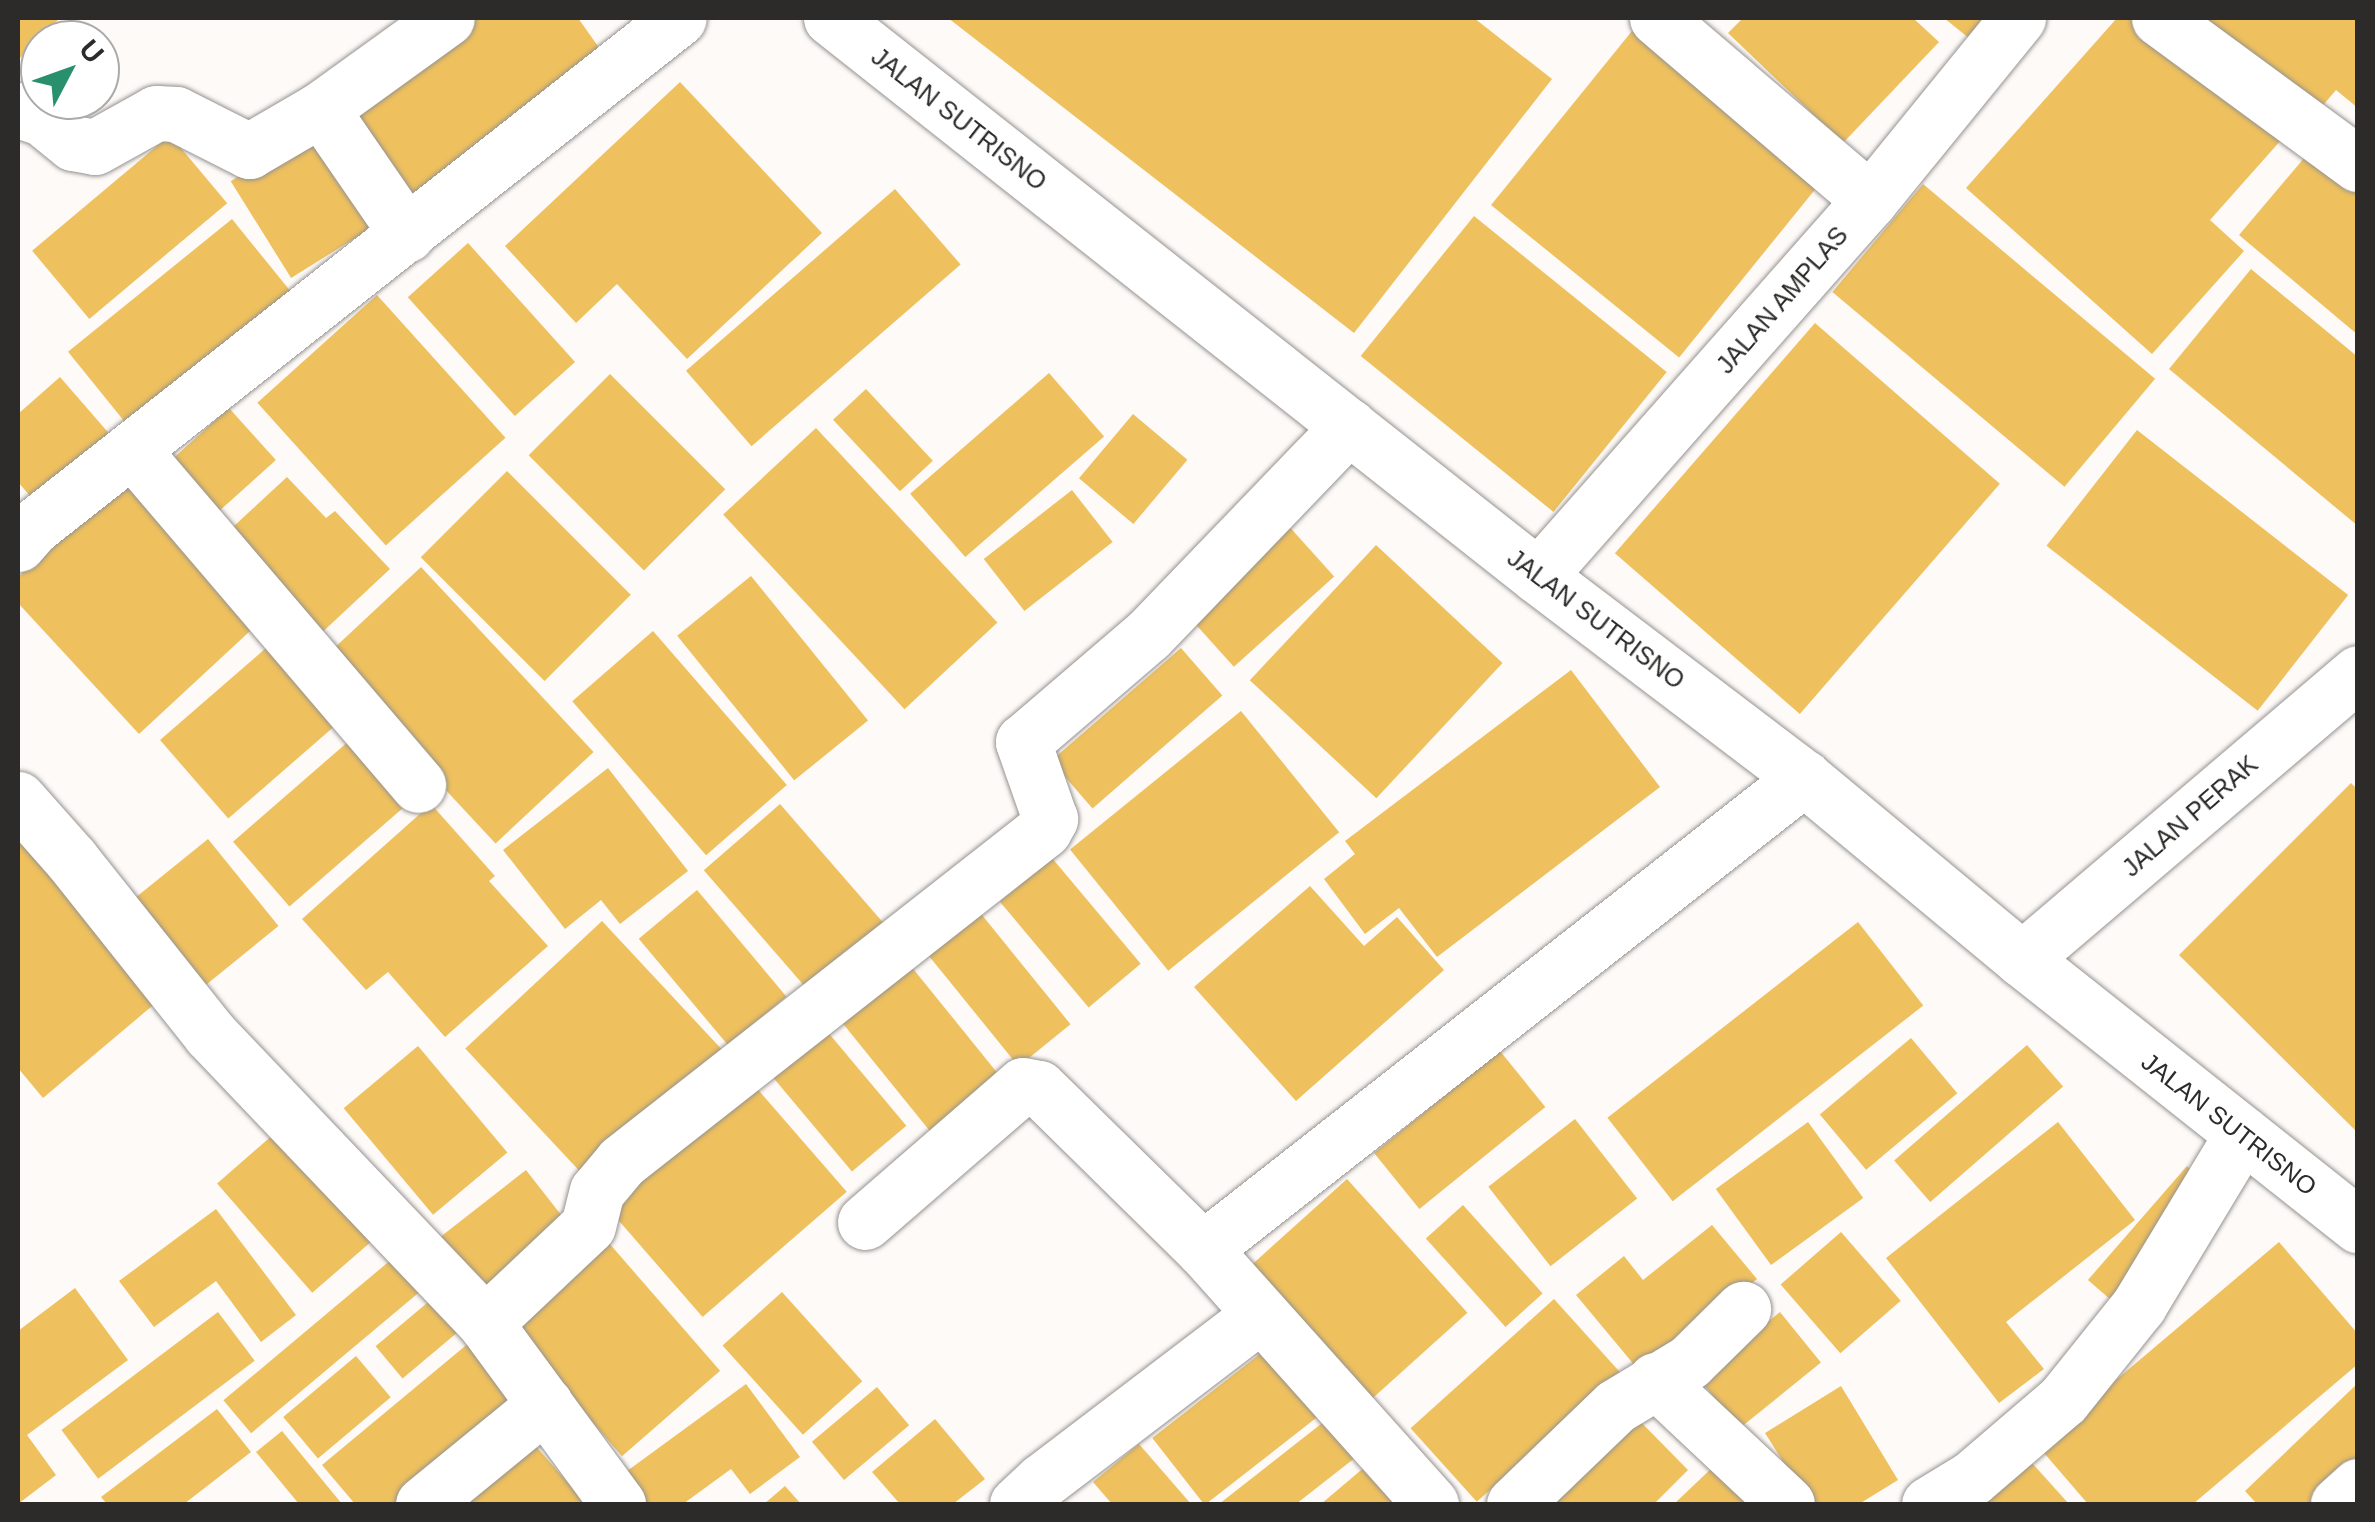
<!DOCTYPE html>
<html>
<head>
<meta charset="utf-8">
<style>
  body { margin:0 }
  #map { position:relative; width:2375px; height:1522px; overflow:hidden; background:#fefaf8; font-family:Helvetica,sans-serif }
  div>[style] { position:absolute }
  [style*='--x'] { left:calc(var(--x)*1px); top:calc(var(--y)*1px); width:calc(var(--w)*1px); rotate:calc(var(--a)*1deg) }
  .building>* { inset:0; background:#eec05e; transform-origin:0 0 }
  .roads { filter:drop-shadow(0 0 2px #95928f) drop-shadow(0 0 2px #95928f) }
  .minor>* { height:55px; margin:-27.5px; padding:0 27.5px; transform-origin:27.5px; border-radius:27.5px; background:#fff }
  .major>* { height:55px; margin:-27.5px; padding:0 27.5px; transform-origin:27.5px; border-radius:27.5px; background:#fff }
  span { translate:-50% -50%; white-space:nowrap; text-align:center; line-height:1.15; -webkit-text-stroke:9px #fff; paint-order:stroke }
  .street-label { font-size:25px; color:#2c2b2a }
  .frame { position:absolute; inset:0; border:20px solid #2c2b2a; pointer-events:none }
  .north { position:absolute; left:20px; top:20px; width:100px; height:100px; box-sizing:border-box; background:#fff; border:2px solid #abaaaa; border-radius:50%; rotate:49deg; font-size:28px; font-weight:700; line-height:40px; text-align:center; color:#2c2b2a }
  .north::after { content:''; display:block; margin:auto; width:35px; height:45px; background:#28906d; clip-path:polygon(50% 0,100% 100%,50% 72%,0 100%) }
</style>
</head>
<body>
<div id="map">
  <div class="building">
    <i style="clip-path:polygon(18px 18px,60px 18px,18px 60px)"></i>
    <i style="clip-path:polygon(455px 18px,578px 18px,612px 66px,416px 204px,341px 97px)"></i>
    <i style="clip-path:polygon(948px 18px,1474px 18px,1552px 79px,1354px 333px)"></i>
    <i style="clip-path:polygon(1743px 18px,1913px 18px,1939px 42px,1843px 143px,1728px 33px)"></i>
    <i style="clip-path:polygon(1944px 18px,1988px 18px,1970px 39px)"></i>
    <i style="clip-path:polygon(2117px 18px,2146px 18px,2282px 139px,2210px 220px,2244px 251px,2152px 354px,1966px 188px)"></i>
    <i style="clip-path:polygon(2201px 18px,2358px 18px,2358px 108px,2336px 90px,2314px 116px)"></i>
    <i style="left:1632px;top:31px;width:242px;height:224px;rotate:39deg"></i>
    <i style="clip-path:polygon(680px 82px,822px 233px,687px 359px,617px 284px,576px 323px,505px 246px)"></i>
    <i style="left:324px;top:123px;width:114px;height:110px;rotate:58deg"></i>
    <i style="left:170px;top:135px;width:89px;height:180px;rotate:50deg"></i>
    <i style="clip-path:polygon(2316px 144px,2358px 179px,2358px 335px,2239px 235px)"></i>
    <i style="left:1923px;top:184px;width:303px;height:141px;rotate:40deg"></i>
    <i style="left:895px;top:189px;width:100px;height:277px;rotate:49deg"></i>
    <i style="left:1474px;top:216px;width:248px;height:180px;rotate:39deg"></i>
    <i style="left:232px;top:219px;width:109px;height:211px;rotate:51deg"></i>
    <i style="left:468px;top:243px;width:160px;height:81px;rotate:48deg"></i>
    <i style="clip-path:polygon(2251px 269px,2358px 357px,2358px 526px,2169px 369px)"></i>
    <i style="left:377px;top:295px;width:192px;height:161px;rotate:48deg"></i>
    <i style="left:1815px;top:323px;width:245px;height:305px;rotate:41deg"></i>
    <i style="left:1049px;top:373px;width:84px;height:184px;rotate:49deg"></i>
    <i style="left:610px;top:374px;width:163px;height:115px;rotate:45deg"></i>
    <i style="clip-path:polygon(60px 377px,119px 445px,43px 511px,18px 482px,18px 414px)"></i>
    <i style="left:866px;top:389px;width:98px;height:45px;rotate:47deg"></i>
    <i style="left:229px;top:408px;width:70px;height:85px;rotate:48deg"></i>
    <i style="left:1133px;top:414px;width:71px;height:84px;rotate:40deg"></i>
    <i style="left:816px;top:428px;width:266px;height:127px;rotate:47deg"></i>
    <i style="left:2137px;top:430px;width:268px;height:147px;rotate:38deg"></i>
    <i style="left:507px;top:471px;width:175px;height:122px;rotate:45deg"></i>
    <i style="clip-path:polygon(131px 473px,264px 618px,139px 734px,18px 603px,18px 577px)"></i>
    <i style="clip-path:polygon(287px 477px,326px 518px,335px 511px,390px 569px,315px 639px,221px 538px)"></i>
    <i style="left:1072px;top:490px;width:66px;height:112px;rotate:52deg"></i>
    <i style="left:1286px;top:523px;width:72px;height:135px;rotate:48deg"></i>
    <i style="left:1376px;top:545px;width:173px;height:185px;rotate:43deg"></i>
    <i style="left:421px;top:567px;width:253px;height:134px;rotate:47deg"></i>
    <i style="left:751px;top:576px;width:186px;height:95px;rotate:51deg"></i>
    <i style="left:653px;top:631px;width:204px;height:107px;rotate:49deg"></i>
    <i style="left:274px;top:641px;width:104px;height:151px;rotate:49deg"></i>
    <i style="left:1181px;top:648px;width:63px;height:172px;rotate:49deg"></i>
    <i style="clip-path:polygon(1571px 670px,1660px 787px,1437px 957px,1399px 908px,1365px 934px,1324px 879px,1355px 854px,1345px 841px)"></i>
    <i style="left:1241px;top:711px;width:156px;height:220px;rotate:51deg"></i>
    <i style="left:350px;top:740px;width:86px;height:155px;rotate:49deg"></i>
    <i style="clip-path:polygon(608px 768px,688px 871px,620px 924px,601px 900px,565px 929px,503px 850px)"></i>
    <i style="clip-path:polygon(2351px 783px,2358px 790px,2358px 1133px,2179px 955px)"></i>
    <i style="clip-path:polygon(431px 804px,495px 876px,489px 881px,548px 946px,445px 1037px,388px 972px,366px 990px,302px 919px)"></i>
    <i style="left:780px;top:804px;width:167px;height:101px;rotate:49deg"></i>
    <i style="clip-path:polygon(18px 836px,158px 1001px,43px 1098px,18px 1068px)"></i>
    <i style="left:208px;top:839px;width:112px;height:107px;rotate:51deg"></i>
    <i style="left:1052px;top:858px;width:138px;height:68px;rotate:50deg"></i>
    <i style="clip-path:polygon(1310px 886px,1364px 946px,1397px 917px,1444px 970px,1296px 1101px,1194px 987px)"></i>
    <i style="left:697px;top:890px;width:139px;height:76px;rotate:50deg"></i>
    <i style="left:978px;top:910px;width:147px;height:67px;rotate:51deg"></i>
    <i style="left:602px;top:921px;width:185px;height:187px;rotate:47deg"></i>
    <i style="left:1858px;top:922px;width:106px;height:318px;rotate:52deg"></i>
    <i style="left:910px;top:965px;width:145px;height:89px;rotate:51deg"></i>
    <i style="left:826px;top:1030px;width:125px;height:71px;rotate:50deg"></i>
    <i style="left:1911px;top:1038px;width:72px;height:119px;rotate:50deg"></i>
    <i style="left:2027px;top:1045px;width:55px;height:176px;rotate:49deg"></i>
    <i style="left:418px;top:1046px;width:139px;height:97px;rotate:50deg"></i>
    <i style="left:1500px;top:1051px;width:72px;height:162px;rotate:51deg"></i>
    <i style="left:747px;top:1077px;width:152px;height:191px;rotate:49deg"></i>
    <i style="left:1575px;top:1119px;width:101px;height:110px;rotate:52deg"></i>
    <i style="left:1808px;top:1122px;width:94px;height:114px;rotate:54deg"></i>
    <i style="clip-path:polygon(2058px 1122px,2135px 1220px,2006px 1322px,2044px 1369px,1999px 1403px,1886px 1258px)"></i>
    <i style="left:282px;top:1127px;width:145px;height:86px;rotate:49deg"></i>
    <i style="left:2187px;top:1166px;width:29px;height:151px;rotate:41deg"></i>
    <i style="left:526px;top:1170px;width:78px;height:108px;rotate:52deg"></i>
    <i style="left:1347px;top:1179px;width:180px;height:128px;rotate:48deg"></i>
    <i style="left:1463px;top:1205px;width:119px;height:50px;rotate:48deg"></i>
    <i style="clip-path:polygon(216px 1209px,296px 1315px,261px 1342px,216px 1281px,154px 1327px,119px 1281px)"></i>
    <i style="clip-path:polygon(1712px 1225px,1757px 1279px,1641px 1373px,1576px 1295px,1624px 1256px,1643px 1280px)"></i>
    <i style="left:1841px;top:1232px;width:91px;height:80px;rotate:49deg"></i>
    <i style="left:602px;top:1235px;width:180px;height:130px;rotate:49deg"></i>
    <i style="clip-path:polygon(2279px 1242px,2358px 1334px,2358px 1364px,2193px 1504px,2088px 1504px,2038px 1446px)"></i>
    <i style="left:405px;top:1248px;width:43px;height:237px;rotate:50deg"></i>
    <i style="clip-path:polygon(75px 1288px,128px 1360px,27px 1435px,56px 1475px,18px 1504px,18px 1331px)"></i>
    <i style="left:782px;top:1292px;width:120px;height:80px;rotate:48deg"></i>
    <i style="left:433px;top:1298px;width:42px;height:75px;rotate:50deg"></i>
    <i style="left:1554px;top:1299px;width:99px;height:193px;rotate:48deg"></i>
    <i style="left:218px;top:1312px;width:61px;height:196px;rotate:53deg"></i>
    <i style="left:1780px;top:1312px;width:65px;height:105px;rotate:51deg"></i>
    <i style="clip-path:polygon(470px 1342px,524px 1405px,403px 1504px,355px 1504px,322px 1465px)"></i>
    <i style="left:1265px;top:1350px;width:85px;height:143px;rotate:52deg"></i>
    <i style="left:356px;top:1356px;width:54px;height:95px;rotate:50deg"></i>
    <i style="clip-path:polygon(2358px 1383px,2358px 1458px,2309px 1504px,2257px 1504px,2245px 1491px)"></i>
    <i style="clip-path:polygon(746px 1384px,800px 1457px,750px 1494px,731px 1469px,683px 1504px,645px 1504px,623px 1474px)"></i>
    <i style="clip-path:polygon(1841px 1386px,1898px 1480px,1859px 1504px,1810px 1504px,1765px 1433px)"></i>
    <i style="left:877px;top:1387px;width:50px;height:85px;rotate:50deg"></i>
    <i style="clip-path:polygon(217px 1409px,251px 1452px,184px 1504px,107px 1504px,101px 1497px)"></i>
    <i style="clip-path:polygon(1629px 1410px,1688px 1470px,1654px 1504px,1535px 1504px)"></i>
    <i style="clip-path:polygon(1335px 1413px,1365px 1450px,1296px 1504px,1219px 1504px)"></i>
    <i style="clip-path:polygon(935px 1419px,985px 1479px,953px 1504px,900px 1504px,872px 1472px)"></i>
    <i style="clip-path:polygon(282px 1431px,342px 1504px,299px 1504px,256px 1452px)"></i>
    <i style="clip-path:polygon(526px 1435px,583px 1500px,578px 1504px,446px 1504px)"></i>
    <i style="clip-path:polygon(1139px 1444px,1191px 1504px,1112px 1504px,1093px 1482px)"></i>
    <i style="clip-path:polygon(2024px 1454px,2069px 1504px,1968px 1504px)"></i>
    <i style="clip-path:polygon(1373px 1460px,1412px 1504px,1321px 1504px)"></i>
    <i style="clip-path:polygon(1715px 1465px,1753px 1504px,1674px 1504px)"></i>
    <i style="clip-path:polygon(785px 1486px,801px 1504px,764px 1504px)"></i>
  </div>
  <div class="roads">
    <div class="minor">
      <i style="--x:1657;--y:18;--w:280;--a:40.5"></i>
      <i style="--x:2159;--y:18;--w:247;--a:36.3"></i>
      <i style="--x:321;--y:109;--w:152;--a:55.5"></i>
      <i style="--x:18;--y:110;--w:25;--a:18"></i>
      <i style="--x:42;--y:118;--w:40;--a:39"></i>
      <i style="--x:73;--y:143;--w:22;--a:10"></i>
      <i style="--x:95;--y:147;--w:70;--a:-29.1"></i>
      <i style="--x:156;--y:113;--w:20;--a:3"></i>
      <i style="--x:176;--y:114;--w:82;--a:26.9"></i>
      <i style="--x:249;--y:151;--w:83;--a:-30.3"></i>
      <i style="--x:321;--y:109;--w:155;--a:-35.8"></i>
      <i style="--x:133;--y:451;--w:439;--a:49.5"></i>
      <i style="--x:18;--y:544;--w:23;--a:-49"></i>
      <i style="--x:33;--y:527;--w:822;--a:-38.24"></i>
      <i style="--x:1538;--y:576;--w:502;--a:-48.56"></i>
      <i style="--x:1870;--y:200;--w:235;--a:-50.9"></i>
      <i style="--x:18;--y:799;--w:80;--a:48.5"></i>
      <i style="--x:71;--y:859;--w:223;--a:51.5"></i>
      <i style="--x:210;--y:1034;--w:399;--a:46.4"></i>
      <i style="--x:485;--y:1323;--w:225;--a:53.7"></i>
      <i style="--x:2022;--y:959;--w:441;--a:-40.4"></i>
      <i style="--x:865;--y:1222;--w:209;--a:-40.9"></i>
      <i style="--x:1023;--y:1085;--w:16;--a:11"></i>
      <i style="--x:1039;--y:1088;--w:230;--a:44.5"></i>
      <i style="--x:1203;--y:1249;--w:342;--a:48.2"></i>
      <i style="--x:1203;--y:1249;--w:764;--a:-38.09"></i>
      <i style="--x:485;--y:1323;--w:141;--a:-43.3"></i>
      <i style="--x:588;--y:1226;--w:36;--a:-76"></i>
      <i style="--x:597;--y:1191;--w:38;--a:-50"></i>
      <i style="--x:621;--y:1162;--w:538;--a:-38.13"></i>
      <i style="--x:1044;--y:830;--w:13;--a:-61"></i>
      <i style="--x:1050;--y:819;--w:82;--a:-109.3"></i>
      <i style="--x:1023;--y:742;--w:165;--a:-40.6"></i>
      <i style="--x:1148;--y:635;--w:290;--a:-46.1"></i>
      <i style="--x:1655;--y:1380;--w:181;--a:43.2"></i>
      <i style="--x:423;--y:1504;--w:158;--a:-39.3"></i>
      <i style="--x:1017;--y:1504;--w:34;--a:-43"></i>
      <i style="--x:1042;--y:1481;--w:275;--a:-37.3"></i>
      <i style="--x:1514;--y:1504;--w:141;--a:-43.9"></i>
      <i style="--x:1616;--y:1406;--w:85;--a:-31.1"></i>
      <i style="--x:1689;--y:1362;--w:76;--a:-44.5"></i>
      <i style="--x:1929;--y:1504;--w:50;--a:-31.2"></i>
      <i style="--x:1972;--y:1478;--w:120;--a:-40.6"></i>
      <i style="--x:2063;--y:1400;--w:122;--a:-51.3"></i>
      <i style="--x:2139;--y:1305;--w:200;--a:-58.9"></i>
      <i style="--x:2338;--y:1504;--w:27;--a:-42"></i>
    </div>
    <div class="major">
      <i style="--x:831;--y:18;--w:901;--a:38.28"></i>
      <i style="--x:1538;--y:576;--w:334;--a:37.2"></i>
      <i style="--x:1804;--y:778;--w:283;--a:39.7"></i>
      <i style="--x:2022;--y:959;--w:429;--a:38.4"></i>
    </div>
  </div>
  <div class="street-label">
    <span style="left:959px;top:119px;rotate:38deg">JALAN SUTRISNO</span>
    <span style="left:1782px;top:300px;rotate:-49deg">JALAN AMPLAS</span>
    <span style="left:1596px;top:619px;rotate:37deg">JALAN SUTRISNO</span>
    <span style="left:2190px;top:816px;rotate:-41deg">JALAN PERAK</span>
    <span style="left:2229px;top:1124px;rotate:38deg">JALAN SUTRISNO</span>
  </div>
  <div class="frame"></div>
  <div class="north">U</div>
</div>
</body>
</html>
